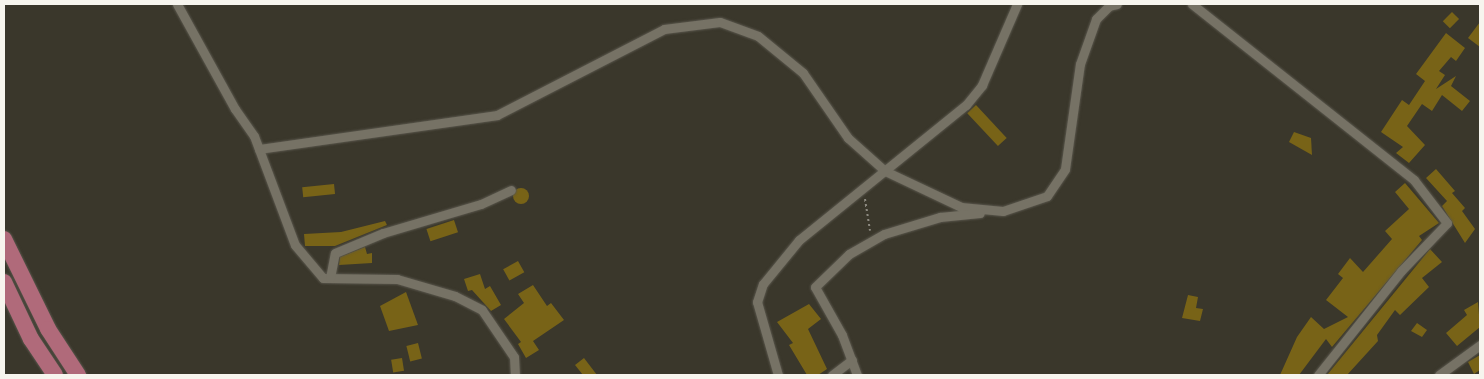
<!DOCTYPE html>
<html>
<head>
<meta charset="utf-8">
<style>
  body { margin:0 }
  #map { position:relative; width:1484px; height:379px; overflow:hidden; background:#3a372b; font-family:Figtree,sans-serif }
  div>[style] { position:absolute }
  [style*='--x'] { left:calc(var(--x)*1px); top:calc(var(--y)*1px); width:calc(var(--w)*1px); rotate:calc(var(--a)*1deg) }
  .building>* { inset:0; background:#786317; transform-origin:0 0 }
  .round { border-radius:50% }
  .path>* { height:2px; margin-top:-1px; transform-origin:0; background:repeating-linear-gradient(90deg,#8d8a81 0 2.5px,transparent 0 5px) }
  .roads { filter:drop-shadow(0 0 1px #59564c) drop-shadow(0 0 1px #59564c) }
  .minor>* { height:9px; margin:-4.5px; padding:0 4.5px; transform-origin:4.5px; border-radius:4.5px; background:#767265 }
  .motorway>* { height:16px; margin:-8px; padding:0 8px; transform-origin:8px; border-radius:8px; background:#b06a7a }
  span { translate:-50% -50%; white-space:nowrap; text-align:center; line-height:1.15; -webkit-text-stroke:4px #302c21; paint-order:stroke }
  .frame { position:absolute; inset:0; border:5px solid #f7f5ee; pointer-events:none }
</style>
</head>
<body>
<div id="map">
  <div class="building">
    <i style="left:1452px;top:12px;width:10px;height:13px;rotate:45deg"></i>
    <i style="clip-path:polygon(1480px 22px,1480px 47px,1468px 38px)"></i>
    <i style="clip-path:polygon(1446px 33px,1465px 48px,1456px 61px,1451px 57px,1439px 71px,1445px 75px,1436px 89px,1456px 76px,1451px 86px,1470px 101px,1462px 111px,1442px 95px,1432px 111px,1422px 104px,1407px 126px,1425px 145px,1409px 163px,1396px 153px,1403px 147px,1381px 132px,1402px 100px,1409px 105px,1425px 81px,1416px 74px)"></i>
    <i style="left:976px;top:105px;width:45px;height:12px;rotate:47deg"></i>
    <i style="clip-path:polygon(1294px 132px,1311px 138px,1312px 155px,1289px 142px)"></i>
    <i style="clip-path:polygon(1436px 169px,1455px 191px,1452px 193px,1465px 208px,1462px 211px,1475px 229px,1465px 243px,1442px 206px,1447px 201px,1426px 178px)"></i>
    <i style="clip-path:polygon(1405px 183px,1439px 223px,1419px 236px,1422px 240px,1332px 347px,1326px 339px,1299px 375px,1280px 375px,1297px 337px,1311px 317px,1324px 329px,1348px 317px,1326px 300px,1343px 278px,1338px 274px,1350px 258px,1363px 272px,1392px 239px,1385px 231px,1409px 209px,1395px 192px)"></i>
    <i style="left:334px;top:184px;width:10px;height:32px;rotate:84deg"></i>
    <i class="round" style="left:513px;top:188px;width:16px;height:16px"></i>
    <i style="left:454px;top:220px;width:13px;height:29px;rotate:72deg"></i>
    <i style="clip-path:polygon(385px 221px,387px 225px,335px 246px,305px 246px,304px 234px,341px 232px)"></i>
    <i style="clip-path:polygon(365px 247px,367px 254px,372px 253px,372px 263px,339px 265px,340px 257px)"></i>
    <i style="clip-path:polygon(1430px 249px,1442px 262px,1422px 278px,1429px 287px,1400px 315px,1395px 310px,1377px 335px,1378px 341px,1347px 375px,1327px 375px)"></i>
    <i style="left:518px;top:261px;width:13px;height:17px;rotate:61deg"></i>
    <i style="clip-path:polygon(480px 274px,485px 289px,490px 286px,501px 305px,491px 311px,472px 290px,468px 291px,464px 279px)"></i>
    <i style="clip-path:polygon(533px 285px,547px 306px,551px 303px,564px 320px,533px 341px,539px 350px,526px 358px,518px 344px,521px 342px,504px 319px,524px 303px,518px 294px)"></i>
    <i style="clip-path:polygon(406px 292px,418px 325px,389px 331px,380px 306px)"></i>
    <i style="clip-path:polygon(1188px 295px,1198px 297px,1196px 308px,1203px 309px,1200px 321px,1182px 318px)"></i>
    <i style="clip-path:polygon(1478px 302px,1480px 327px,1457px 346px,1446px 333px,1467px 315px,1464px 310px)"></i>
    <i style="clip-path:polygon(809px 304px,821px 319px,808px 329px,827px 369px,818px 375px,807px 375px,789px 345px,793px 343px,777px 322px)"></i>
    <i style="clip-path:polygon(1417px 323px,1427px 330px,1422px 337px,1411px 331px)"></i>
    <i style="left:418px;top:343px;width:16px;height:12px;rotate:76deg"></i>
    <i style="clip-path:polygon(1480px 355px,1480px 370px,1474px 374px,1468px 362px)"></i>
    <i style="left:402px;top:358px;width:13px;height:11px;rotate:81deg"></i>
    <i style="clip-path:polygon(584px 358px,597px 375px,583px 375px,575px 365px)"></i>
  </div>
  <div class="path">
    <i style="--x:865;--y:199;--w:32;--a:81"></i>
  </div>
  <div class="roads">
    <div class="minor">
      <i style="--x:177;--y:4;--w:120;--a:61.1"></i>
      <i style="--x:235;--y:109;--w:33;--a:55"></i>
      <i style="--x:254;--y:136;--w:116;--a:69.4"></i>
      <i style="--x:295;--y:245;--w:43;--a:49.7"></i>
      <i style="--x:323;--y:278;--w:74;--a:0.8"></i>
      <i style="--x:397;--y:279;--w:60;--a:16.3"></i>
      <i style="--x:455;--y:296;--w:30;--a:27"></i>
      <i style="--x:482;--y:310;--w:57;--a:55.8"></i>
      <i style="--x:514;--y:357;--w:18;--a:87"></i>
      <i style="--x:1192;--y:4;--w:283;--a:38.4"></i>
      <i style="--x:1414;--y:180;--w:54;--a:52.5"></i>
      <i style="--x:1447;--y:223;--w:66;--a:133.8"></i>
      <i style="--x:1401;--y:271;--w:133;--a:128.6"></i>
      <i style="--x:259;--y:149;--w:240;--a:-8.1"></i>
      <i style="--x:497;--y:115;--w:188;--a:-27.2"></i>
      <i style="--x:664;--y:29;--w:56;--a:-7.1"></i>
      <i style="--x:720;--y:22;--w:40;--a:20.2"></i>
      <i style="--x:758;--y:36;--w:58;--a:39.4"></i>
      <i style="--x:803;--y:73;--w:79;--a:55.3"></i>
      <i style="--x:848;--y:138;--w:50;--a:41.7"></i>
      <i style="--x:885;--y:171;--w:84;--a:25.3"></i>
      <i style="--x:961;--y:207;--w:42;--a:5.4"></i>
      <i style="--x:1003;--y:211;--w:46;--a:-18.8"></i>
      <i style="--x:1047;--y:196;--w:32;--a:-56"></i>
      <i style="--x:1065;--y:169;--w:106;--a:-81.9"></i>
      <i style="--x:1080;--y:64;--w:48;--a:-70.4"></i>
      <i style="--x:1096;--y:19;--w:18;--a:-45"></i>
      <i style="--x:1109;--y:6;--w:8;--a:-14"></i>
      <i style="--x:330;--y:278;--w:25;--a:-79"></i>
      <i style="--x:335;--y:253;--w:52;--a:-22.6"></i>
      <i style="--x:383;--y:233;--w:102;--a:-16.5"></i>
      <i style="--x:481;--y:204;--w:33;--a:-25"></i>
      <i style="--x:778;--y:375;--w:76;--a:-106"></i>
      <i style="--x:757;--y:302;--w:19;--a:-72"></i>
      <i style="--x:763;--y:284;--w:57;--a:-50.7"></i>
      <i style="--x:799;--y:240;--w:215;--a:-39"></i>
      <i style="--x:966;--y:105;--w:26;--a:-51"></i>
      <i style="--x:982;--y:85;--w:88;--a:-66.6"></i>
      <i style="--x:832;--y:375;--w:25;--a:-37"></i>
      <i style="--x:857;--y:375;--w:43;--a:-110.6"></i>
      <i style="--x:842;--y:335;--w:55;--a:-119.4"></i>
      <i style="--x:815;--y:287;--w:47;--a:-44.1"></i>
      <i style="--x:849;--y:254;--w:40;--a:-29.7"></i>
      <i style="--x:884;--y:234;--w:59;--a:-16.9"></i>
      <i style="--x:940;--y:217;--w:40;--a:-5.7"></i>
      <i style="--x:1439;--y:375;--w:51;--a:-36.2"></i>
    </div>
    <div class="motorway">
      <i style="--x:4;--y:239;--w:100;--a:63.9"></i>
      <i style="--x:48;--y:329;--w:55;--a:56.9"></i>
      <i style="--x:4;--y:282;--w:63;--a:64.7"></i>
      <i style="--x:31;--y:339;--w:43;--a:56.3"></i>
    </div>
  </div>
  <div class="frame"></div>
</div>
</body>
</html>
